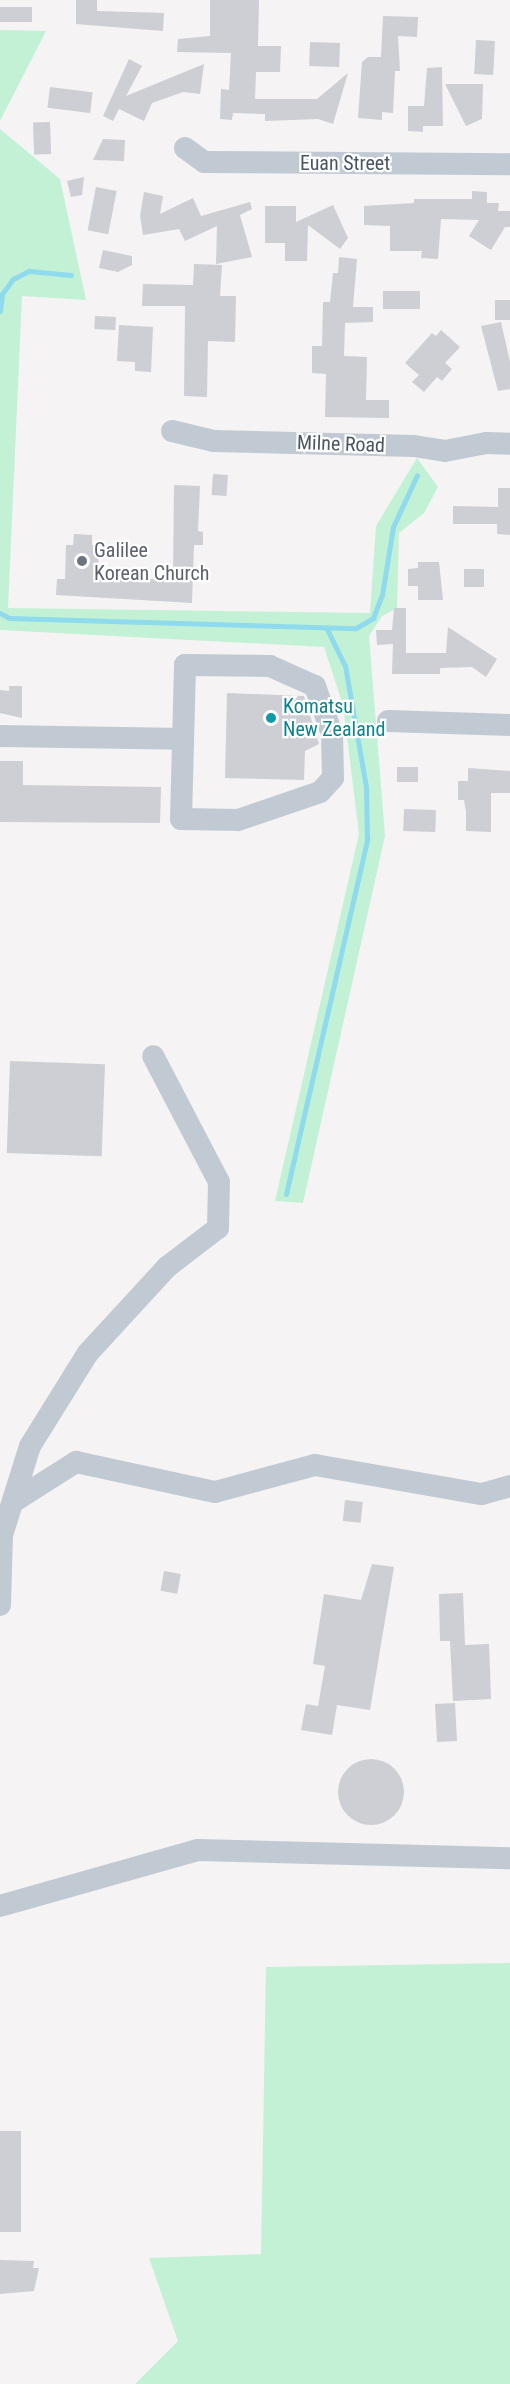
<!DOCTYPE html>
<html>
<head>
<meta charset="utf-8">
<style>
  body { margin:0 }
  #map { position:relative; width:510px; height:2384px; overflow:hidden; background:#f5f3f3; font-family:"Roboto Condensed",sans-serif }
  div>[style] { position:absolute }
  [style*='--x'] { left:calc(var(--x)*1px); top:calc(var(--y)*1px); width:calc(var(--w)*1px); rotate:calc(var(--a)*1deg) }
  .green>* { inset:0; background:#c3f1d5 }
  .stream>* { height:5px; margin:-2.5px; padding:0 2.5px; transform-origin:2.5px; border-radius:2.5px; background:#90daee }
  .building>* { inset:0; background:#cdcfd5; transform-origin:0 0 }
  .round { border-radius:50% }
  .minor>* { height:22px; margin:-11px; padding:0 11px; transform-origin:11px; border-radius:11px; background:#c1cad2 }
  .dots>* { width:16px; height:16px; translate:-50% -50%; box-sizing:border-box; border:3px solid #fff; border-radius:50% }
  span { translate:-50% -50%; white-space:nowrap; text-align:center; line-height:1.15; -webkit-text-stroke:4.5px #fff; paint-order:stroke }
  .street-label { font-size:20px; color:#4a5661 }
  .worship-label { font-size:20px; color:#5b616d }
  .left { translate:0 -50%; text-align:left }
  .culture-label { font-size:20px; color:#0d838f }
</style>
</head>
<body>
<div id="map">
  <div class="green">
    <i style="clip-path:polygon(0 30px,46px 31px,0 121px)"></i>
    <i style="clip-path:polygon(0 129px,60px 179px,86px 300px,22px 296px,8px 608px,370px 613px,376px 526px,417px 458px,438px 487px,424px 513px,399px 533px,397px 608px,382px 616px,369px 636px,385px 836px,303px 1203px,275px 1201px,359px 834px,343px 705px,324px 647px,0 630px)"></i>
    <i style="clip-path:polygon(510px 1963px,510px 2384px,135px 2384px,178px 2341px,149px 2258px,261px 2254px,266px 1967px)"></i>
  </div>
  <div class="stream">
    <i style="--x:0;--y:311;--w:17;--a:-83"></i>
    <i style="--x:2;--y:294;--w:19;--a:-54"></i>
    <i style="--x:13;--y:279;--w:18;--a:-27"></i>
    <i style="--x:29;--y:271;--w:42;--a:5.4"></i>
    <i style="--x:0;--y:613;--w:10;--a:29"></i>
    <i style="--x:9;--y:618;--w:347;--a:1.7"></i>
    <i style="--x:356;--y:628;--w:20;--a:-30"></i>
    <i style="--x:373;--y:618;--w:25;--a:-69"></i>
    <i style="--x:382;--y:595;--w:69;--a:-80.8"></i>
    <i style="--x:393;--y:527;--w:57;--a:-65.2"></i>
    <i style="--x:286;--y:1194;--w:364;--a:-77.1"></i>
    <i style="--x:367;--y:839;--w:52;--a:-91.1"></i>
    <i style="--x:366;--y:787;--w:123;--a:-99.8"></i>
    <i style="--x:345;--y:666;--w:43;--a:-116"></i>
  </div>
  <div class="building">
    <i style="clip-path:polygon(76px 0,97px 0,97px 11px,164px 13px,163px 31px,76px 24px)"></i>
    <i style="clip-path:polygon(210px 0,259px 0,258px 46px,281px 46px,280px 72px,256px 72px,255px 99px,317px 99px,348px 73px,333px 124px,318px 119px,265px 121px,265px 114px,233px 113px,232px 120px,220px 119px,221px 89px,229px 90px,231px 53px,177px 52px,178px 39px,210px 36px)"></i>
    <i style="left:0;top:7px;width:32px;height:15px"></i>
    <i style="clip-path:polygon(383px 16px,418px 17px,417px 37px,398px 36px,400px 71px,395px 71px,393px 113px,382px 112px,382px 120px,358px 118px,362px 62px,368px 57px,381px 57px)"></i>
    <i style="left:476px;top:40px;width:19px;height:34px;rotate:3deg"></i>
    <i style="left:310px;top:42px;width:30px;height:24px;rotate:2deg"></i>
    <i style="clip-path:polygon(129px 59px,142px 66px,126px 96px,204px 64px,200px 94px,183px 92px,152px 103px,144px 121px,119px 109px,113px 121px,103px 116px)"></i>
    <i style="clip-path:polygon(442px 67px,443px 126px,423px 126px,423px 132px,408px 131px,408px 106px,424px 106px,427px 68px)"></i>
    <i style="clip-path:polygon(445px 84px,483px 84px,482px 119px,466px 126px)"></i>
    <i style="left:50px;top:87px;width:43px;height:21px;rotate:7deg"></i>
    <i style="left:50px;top:122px;width:32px;height:17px;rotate:88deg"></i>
    <i style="clip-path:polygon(103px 139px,125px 140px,124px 161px,93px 160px)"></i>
    <i style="clip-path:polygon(84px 177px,82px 195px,71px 197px,67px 181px)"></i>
    <i style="left:96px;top:187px;width:21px;height:44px;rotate:11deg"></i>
    <i style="clip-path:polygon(472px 191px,487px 192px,487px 203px,499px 203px,498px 211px,510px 211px,510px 227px,505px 227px,491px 250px,469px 236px,479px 220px,441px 219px,438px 259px,421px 258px,422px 251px,390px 251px,390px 226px,364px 225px,364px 206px,414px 203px,414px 199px,472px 199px)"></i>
    <i style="clip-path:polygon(144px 192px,163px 196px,160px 214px,193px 198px,201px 216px,250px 202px,252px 209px,240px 215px,252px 257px,216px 264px,217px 226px,185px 241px,179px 229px,143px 235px,140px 216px)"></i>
    <i style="clip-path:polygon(333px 205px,348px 238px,340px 249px,308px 225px,307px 261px,285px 261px,285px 243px,265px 243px,265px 206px,296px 206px,296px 222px)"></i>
    <i style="clip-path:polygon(103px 250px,132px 256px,132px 265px,118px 272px,99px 268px)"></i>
    <i style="clip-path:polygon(339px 257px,357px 259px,353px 307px,373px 307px,373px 322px,345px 323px,344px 356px,367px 357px,366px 400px,389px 400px,389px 418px,325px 417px,326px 374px,312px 373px,312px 346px,322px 346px,323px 302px,330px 302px,333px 273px,338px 273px)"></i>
    <i style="clip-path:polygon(194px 264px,222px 265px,220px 296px,236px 296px,235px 342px,208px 341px,207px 397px,184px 396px,185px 306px,142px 306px,143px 284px,193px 285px)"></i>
    <i style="left:383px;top:291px;width:37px;height:18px"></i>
    <i style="left:510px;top:300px;width:20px;height:15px;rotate:90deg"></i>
    <i style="left:95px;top:316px;width:21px;height:13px;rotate:3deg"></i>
    <i style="clip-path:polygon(501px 322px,510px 362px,510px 389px,498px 391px,481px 326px)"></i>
    <i style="clip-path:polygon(119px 325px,153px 327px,151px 372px,135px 371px,135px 362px,117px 361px)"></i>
    <i style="clip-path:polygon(441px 330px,460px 347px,445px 363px,452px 369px,442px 381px,437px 377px,424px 392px,412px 382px,419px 375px,405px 363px,432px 333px,436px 336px)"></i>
    <i style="left:213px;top:474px;width:15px;height:21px;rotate:4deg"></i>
    <i style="clip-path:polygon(174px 485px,200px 486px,198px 531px,203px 532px,203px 545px,194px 545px,192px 603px,56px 595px,57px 579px,65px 579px,66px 545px,73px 545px,74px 534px,92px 535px,92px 545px,99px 546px,98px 577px,173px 580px)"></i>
    <i style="clip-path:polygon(498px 488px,510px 488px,510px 535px,497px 534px,497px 524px,453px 524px,453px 506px,498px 507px)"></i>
    <i style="clip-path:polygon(418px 562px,439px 562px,443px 600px,418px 600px,418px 586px,408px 586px,408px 569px,418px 568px)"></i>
    <i style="left:464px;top:569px;width:20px;height:18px"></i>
    <i style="clip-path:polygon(394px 608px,406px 608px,406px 653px,446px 653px,448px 627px,497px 659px,486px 677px,472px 667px,440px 668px,440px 674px,392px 674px,393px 644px,377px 645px,376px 630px,392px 630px)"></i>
    <i style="clip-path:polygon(9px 686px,22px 686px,22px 718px,0 713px,0 690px,9px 691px)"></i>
    <i style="clip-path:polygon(227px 693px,304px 696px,319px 744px,305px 751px,304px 780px,225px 778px)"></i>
    <i style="clip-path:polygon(0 761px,23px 761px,23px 785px,161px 787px,160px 823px,0 822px)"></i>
    <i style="left:397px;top:767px;width:21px;height:15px"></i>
    <i style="clip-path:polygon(468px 768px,510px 771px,510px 793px,491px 793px,491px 832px,466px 831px,466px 812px,464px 800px,458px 800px,458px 781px,468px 781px)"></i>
    <i style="left:404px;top:809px;width:32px;height:22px;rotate:2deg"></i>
    <i style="left:10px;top:1061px;width:95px;height:92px;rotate:2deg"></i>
    <i style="left:345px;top:1500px;width:18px;height:21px;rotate:6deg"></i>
    <i style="clip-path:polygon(372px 1564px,394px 1567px,370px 1710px,337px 1705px,332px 1735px,301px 1730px,306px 1704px,318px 1706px,325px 1666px,313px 1664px,324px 1594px,361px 1600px)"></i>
    <i style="left:164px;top:1571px;width:17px;height:20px;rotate:10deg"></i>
    <i style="clip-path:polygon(463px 1593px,465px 1645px,489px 1644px,491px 1699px,453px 1701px,450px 1641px,440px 1641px,439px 1594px)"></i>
    <i style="left:455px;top:1703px;width:38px;height:20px;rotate:87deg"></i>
    <i class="round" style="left:338px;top:1759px;width:66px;height:66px"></i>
    <i style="left:0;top:2131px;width:21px;height:101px"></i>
    <i style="clip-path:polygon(0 2260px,34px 2261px,33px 2268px,39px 2268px,34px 2291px,0 2294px)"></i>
  </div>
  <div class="minor">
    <i style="--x:185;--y:148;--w:24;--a:36"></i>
    <i style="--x:204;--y:162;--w:306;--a:0.4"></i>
    <i style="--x:172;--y:431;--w:43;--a:13.4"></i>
    <i style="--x:214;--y:441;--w:200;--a:1.4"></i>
    <i style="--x:414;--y:446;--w:31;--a:9"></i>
    <i style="--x:445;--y:451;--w:42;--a:-11"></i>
    <i style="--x:486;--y:443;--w:24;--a:2"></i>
    <i style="--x:185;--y:665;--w:85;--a:0.7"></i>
    <i style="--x:270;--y:666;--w:49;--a:24"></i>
    <i style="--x:315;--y:686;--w:51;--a:70.5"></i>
    <i style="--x:332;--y:734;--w:44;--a:88.7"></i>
    <i style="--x:333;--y:778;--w:19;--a:133"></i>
    <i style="--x:320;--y:792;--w:87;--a:161.1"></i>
    <i style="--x:238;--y:820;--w:57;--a:-179"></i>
    <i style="--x:181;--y:819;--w:154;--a:-88.5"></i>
    <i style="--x:388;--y:721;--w:122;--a:1.9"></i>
    <i style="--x:0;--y:736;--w:183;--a:0.9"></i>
    <i style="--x:13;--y:1502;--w:75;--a:-32.4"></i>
    <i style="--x:76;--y:1462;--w:142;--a:12.2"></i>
    <i style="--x:215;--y:1492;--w:104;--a:-15.1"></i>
    <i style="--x:315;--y:1465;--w:169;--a:9.9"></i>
    <i style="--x:482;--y:1494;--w:29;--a:-16"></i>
    <i style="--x:0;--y:1605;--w:70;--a:-88.4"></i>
    <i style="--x:2;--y:1535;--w:93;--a:-72.5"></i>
    <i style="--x:30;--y:1446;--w:110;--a:-58.1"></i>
    <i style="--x:88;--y:1353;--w:117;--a:-47.4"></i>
    <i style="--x:167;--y:1267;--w:64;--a:-37.4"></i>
    <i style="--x:218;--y:1228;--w:46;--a:-88.8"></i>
    <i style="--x:219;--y:1182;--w:142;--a:-117.6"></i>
    <i style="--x:0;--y:1906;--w:206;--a:-15.8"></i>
    <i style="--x:198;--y:1850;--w:312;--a:1.5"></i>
  </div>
  <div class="dots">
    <i style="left:82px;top:561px;background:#6b7280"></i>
    <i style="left:271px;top:718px;background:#0f9aa8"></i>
  </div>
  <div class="street-label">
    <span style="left:345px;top:163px">Euan Street</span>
    <span style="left:341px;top:444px;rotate:2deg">Milne Road</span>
  </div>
  <div class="worship-label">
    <span class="left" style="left:94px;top:562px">Galilee<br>Korean Church</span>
  </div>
  <div class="culture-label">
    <span class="left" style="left:283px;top:718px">Komatsu<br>New Zealand</span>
  </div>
</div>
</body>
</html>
